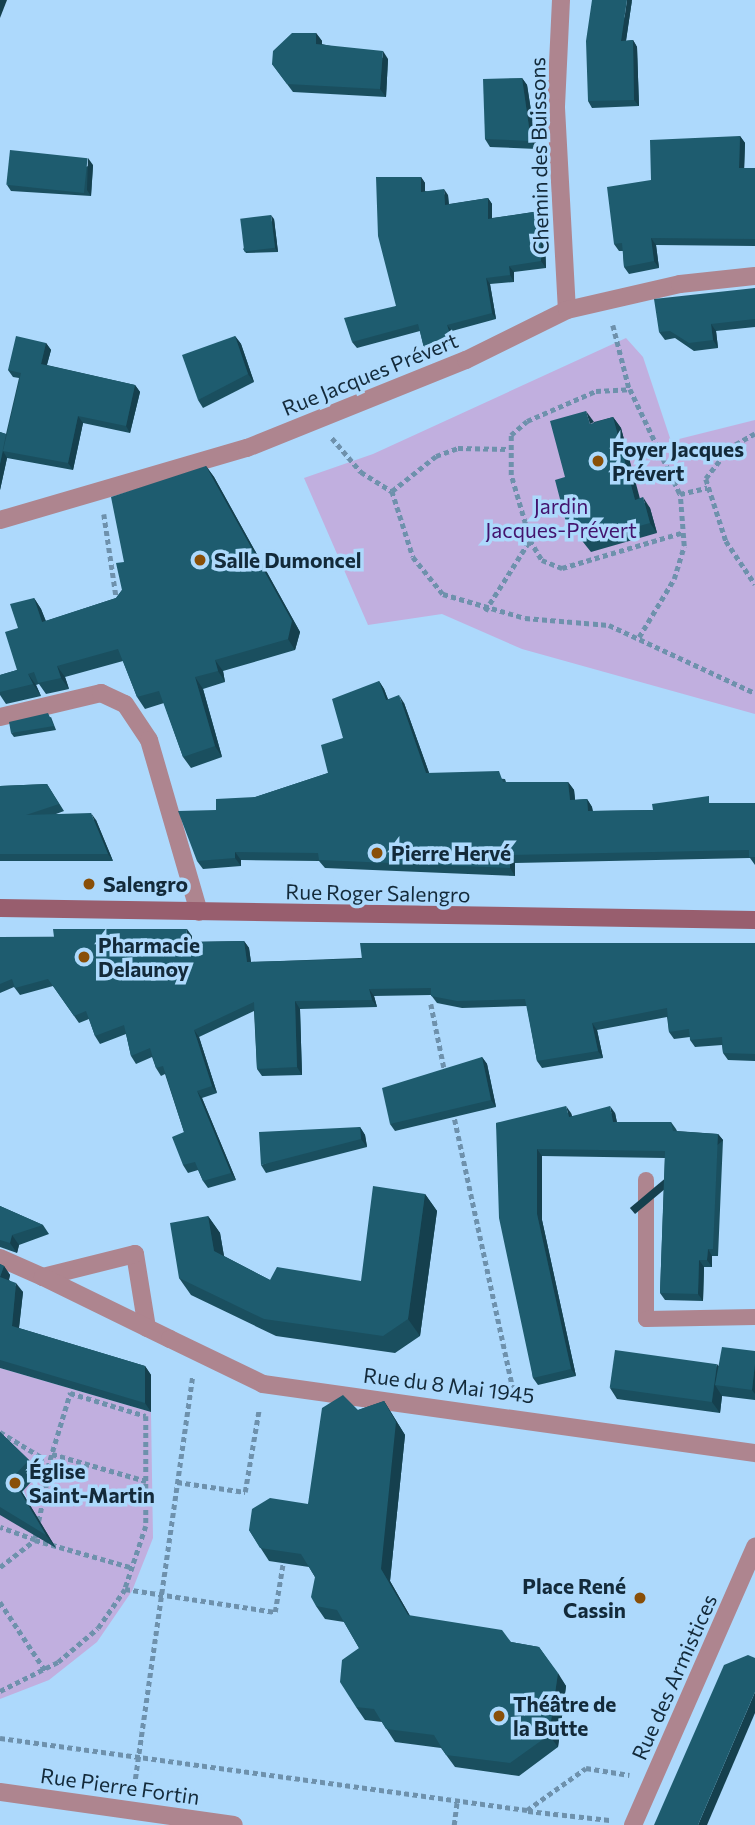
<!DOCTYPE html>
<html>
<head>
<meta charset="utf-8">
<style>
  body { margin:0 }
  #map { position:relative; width:755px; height:1825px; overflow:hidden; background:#add9fc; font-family:Commissioner,sans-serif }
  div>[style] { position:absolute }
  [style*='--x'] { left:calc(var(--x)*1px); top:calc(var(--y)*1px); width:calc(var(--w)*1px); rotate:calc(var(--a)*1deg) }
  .green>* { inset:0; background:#c1afdf }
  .path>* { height:4.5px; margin-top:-2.25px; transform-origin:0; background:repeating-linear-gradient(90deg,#6e91ac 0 5px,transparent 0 8.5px) }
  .service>* { height:16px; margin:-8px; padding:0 8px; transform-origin:8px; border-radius:8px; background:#ae858f }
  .minor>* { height:18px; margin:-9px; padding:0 9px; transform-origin:9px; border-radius:9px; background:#ae858f }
  .secondary>* { height:18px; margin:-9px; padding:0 9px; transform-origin:9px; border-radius:9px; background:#985e6e }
  .wall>* { inset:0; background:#1a4f5f }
  .shaded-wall>* { inset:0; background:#15404e; transform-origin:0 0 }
  .building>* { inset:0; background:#1e5c6f; transform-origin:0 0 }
  .dots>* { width:19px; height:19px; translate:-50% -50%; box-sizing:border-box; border:4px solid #add9fc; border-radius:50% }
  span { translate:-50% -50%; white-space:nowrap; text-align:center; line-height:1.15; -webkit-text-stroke:7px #add9fc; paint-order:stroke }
  .street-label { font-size:21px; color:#132a3a }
  .poi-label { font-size:21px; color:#132a3a; font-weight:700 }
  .left { translate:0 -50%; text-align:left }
  .right { translate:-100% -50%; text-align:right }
  .park-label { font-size:21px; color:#43136e }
</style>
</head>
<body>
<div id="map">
  <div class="green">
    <i style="clip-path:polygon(626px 338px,643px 357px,671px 441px,755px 420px,755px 714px,522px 649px,442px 614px,368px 625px,304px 478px,373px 454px)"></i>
    <i style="clip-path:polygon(0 1368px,151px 1412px,153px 1538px,132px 1591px,97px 1642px,49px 1680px,0 1699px,0 1512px,33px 1512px,0 1437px)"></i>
  </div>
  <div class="path">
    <i style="--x:613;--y:325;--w:65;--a:75.7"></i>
    <i style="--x:755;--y:434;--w:29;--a:151"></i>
    <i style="--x:730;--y:448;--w:39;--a:128"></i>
    <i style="--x:706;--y:479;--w:65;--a:72.1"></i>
    <i style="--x:726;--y:541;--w:52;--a:56"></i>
    <i style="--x:332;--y:438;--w:45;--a:49.5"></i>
    <i style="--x:361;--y:472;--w:36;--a:32"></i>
    <i style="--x:392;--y:491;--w:69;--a:72.3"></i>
    <i style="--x:413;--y:557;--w:48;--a:51"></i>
    <i style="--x:443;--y:594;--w:85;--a:16.3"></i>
    <i style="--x:525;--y:618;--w:84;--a:4.8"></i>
    <i style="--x:609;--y:625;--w:161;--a:25"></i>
    <i style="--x:392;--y:491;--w:56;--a:-38.5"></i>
    <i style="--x:436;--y:456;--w:23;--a:-20"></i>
    <i style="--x:458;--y:448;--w:49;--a:1.2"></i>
    <i style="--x:104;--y:514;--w:89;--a:81.6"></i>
    <i style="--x:530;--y:540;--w:68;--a:-106.3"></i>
    <i style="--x:511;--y:475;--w:40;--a:-90"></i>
    <i style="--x:511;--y:435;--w:21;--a:-41"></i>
    <i style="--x:527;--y:421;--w:75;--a:-23.5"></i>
    <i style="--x:596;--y:391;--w:34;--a:-3"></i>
    <i style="--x:630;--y:389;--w:116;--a:64.5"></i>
    <i style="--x:485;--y:611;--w:84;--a:-57.6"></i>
    <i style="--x:530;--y:540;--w:23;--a:59"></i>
    <i style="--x:542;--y:560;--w:22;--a:22"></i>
    <i style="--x:562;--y:568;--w:127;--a:-16.4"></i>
    <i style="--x:639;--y:637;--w:68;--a:-58.9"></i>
    <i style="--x:674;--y:579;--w:34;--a:-73"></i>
    <i style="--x:684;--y:546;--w:52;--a:-94.4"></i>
    <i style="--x:680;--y:494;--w:28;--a:-13"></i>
    <i style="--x:431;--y:1004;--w:69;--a:78.4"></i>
    <i style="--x:453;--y:1111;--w:289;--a:77.8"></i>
    <i style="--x:0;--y:1432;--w:48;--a:31.4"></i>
    <i style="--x:41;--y:1457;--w:27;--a:77"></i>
    <i style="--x:47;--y:1483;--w:58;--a:101.9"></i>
    <i style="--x:35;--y:1540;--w:37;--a:-160"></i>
    <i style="--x:52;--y:1454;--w:98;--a:16"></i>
    <i style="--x:45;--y:1476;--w:87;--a:-73.2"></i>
    <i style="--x:70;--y:1393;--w:79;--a:16.8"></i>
    <i style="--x:146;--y:1416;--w:110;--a:90"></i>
    <i style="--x:146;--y:1526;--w:66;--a:108.4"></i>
    <i style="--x:125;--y:1589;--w:152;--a:8.7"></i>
    <i style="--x:275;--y:1612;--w:50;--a:-80.7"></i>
    <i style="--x:177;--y:1482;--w:69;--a:8.4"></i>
    <i style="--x:245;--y:1492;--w:84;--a:-80.4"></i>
    <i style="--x:0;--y:1567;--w:44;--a:-37.6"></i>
    <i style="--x:35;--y:1540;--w:103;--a:15.8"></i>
    <i style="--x:0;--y:1602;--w:82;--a:56.5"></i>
    <i style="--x:0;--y:1691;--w:65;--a:-26.6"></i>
    <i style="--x:58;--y:1662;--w:52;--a:-40.4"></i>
    <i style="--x:98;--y:1628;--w:47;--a:-55.3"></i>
    <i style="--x:0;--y:1738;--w:532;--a:7.78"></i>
    <i style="--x:527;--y:1810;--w:72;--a:-35.4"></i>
    <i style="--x:586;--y:1768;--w:44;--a:9.2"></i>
    <i style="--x:134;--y:1787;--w:414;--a:-81.9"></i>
    <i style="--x:528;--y:1811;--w:82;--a:6.3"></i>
    <i style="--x:454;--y:1825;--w:24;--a:-83"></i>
  </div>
  <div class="service">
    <i style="--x:646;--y:1180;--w:139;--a:90"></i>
    <i style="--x:646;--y:1319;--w:109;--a:-1.1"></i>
  </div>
  <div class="minor">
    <i style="--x:561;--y:0;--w:108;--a:92.7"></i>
    <i style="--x:556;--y:108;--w:202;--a:86.9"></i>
    <i style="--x:0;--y:520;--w:257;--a:-16.3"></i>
    <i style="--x:247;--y:448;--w:236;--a:-21.9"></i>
    <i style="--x:466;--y:360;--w:113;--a:-26.3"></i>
    <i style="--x:567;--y:310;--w:116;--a:-13"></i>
    <i style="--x:680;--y:284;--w:75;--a:-6.1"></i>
    <i style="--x:0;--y:717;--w:104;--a:-13.4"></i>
    <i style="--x:101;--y:693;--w:26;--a:25"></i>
    <i style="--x:125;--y:704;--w:43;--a:56.3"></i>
    <i style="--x:149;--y:740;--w:179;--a:73.8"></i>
    <i style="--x:0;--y:1258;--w:47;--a:23.8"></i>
    <i style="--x:147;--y:1328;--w:75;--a:-99.2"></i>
    <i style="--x:135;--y:1254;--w:95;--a:166"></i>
    <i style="--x:43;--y:1277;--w:141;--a:26"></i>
    <i style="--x:170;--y:1339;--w:103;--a:25.8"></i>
    <i style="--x:263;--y:1384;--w:497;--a:8"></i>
    <i style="--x:0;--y:1792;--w:236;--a:8"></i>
    <i style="--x:633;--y:1825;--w:304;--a:-66.3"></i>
  </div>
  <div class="secondary">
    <i style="--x:0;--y:908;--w:755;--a:0.91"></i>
  </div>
  <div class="wall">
    <i style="clip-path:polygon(632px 0,626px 41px,633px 40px,637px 47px,639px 106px,592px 108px,588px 101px)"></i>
    <i style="clip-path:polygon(316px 33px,322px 41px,322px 44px,388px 59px,386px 97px,293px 92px,272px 64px)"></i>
    <i style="clip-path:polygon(522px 78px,527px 85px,537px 149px,490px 147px,485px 139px)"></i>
    <i style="clip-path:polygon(740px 136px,745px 143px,744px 168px,755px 168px,755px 246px,656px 245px,659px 268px,629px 274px,624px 267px,623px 251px,619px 251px,614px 244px,651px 180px)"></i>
    <i style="clip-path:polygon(93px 165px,91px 196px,11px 191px,7px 185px)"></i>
    <i style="clip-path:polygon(421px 177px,425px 183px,425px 191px,448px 195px,449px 204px,488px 198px,492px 204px,492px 218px,540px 211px,544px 217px,546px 268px,514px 272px,514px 282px,490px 284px,496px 319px,452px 331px,455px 343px,429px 354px,424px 348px,420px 331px,357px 348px,352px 342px,396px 306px)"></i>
    <i style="clip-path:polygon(274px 219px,278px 252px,246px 253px,243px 249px)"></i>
    <i style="clip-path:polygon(755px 288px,755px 327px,716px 331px,718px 348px,694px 351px,675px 338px,665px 340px,659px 332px)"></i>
    <i style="clip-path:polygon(235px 336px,241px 344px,254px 382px,203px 408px,198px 400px)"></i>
    <i style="clip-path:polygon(46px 343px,51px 350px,47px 365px,135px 385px,140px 392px,130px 433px,83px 423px,73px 470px,7px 458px,0 490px,0 432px,6px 434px,19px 378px,13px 377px,8px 370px)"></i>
    <i style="clip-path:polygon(613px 417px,621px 428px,639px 498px,650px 508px,657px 533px,591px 552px,583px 542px,580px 531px,574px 533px,566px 522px,565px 477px,594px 422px)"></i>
    <i style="clip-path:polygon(206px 466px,214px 477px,300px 632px,295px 650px,223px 671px,225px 682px,203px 689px,222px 757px,191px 768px,183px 757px,164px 703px,145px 709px,137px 697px,123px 661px,65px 677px,69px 689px,46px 694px,39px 684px,36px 685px,41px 696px,6px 704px,0 695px,0 675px,17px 670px,18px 628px,34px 598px,41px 609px,46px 621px,116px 598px,122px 590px,124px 562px)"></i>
    <i style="clip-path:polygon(379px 681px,384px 689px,388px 699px,404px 703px,429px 773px,505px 779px,506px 782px,568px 782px,574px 790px,575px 800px,587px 799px,592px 807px,593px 811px,653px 810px,714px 803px,755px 803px,755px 865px,750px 858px,515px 863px,515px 876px,325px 868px,319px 861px,241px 860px,241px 866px,203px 869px,197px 861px,216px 810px,328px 773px,343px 738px)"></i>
    <i style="clip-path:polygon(51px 717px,56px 730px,14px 737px,11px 733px)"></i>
    <i style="clip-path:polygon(47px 784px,64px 811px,56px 814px,96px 820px,113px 861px,0 861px,0 786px)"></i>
    <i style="clip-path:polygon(192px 936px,191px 942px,244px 941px,249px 948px,251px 962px,755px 943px,755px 1061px,728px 1060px,723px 1053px,722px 1045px,695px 1047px,690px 1040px,690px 1037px,674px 1039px,669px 1032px,667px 1017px,597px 1030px,603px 1058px,542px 1068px,537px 1061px,527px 1006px,462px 1008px,437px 1003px,431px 995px,374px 996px,377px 1007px,300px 1009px,302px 1075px,262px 1076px,257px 1069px,254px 1011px,199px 1037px,217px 1093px,202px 1098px,236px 1180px,208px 1188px,203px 1181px,198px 1170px,188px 1173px,183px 1165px,184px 1132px,165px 1074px,161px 1076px,156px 1068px,152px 1057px,136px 1064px,131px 1056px,126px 1034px,100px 1044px,95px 1036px,89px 1019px,79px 1023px,53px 986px,20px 995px,14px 987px,0 993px,0 937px)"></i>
    <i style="clip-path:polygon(482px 1057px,487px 1064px,496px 1107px,395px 1131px,390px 1124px)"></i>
    <i style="clip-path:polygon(571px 1113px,572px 1116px,615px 1113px,617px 1122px,671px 1122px,676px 1129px,677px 1131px,718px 1134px,723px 1140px,718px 1256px,712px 1256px,712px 1267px,704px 1267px,703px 1301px,665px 1300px,660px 1293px,665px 1158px,542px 1156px,542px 1220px,576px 1376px,538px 1385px,533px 1378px,496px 1123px)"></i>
    <i style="clip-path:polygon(360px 1127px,365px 1135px,367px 1147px,266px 1173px,261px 1165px)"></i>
    <i style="clip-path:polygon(425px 1194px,437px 1211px,420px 1336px,395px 1353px,276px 1336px,191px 1295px,179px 1278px,208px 1216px,220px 1233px,224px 1256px,270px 1280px,361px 1281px)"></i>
    <i style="clip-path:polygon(0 1206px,43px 1225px,49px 1234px,19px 1245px,17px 1253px,0 1247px)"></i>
    <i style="clip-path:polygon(0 1264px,4px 1266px,10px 1275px,9px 1280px,23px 1292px,19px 1328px,145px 1366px,151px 1375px,151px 1412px,0 1368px)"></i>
    <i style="clip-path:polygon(755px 1351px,755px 1400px,722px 1396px,720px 1413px,617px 1399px,610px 1388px,718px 1366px)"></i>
    <i style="clip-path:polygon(384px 1401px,405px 1435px,390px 1581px,410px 1616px,511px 1642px,539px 1647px,566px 1686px,558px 1747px,519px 1776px,455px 1767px,441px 1748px,395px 1742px,382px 1722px,365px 1720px,356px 1707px,359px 1648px,344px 1622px,325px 1619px,316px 1606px,315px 1577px,309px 1567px,269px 1561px,249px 1530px,308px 1504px,358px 1410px)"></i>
    <i style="clip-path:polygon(0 1432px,29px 1460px,39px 1473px,22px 1492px,56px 1548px,0 1515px)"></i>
  </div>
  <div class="shaded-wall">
    <i style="clip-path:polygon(0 0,7px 0,0 18px)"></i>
    <i style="clip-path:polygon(627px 0,632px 0,625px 47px,621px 41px)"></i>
    <i style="clip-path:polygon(316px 33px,322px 41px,321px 51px,316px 44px)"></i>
    <i style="clip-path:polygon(633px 40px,637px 47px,639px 106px,634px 100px)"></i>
    <i style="clip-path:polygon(383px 51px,388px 59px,386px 97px,380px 89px)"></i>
    <i style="clip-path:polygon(522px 78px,527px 85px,537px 149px,531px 141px)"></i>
    <i style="clip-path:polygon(740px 136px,745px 143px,744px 174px,739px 168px)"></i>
    <i style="clip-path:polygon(88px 158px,93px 165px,91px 196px,87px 190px)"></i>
    <i style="clip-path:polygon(421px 177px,425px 183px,425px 198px,421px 192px)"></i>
    <i style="clip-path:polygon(444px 189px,448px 195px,449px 211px,445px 205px)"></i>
    <i style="clip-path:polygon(488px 198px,492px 204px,492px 225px,488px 219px)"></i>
    <i style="clip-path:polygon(540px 211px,544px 217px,546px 268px,541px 261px)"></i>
    <i style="clip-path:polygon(271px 215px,274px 219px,278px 252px,275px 248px)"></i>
    <i style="clip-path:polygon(651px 238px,656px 245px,659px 268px,654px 261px)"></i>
    <i style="clip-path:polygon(509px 266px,514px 272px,514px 282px,510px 275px)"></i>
    <i style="clip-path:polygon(486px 278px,490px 284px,496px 319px,492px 313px)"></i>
    <i style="clip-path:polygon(711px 324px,716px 331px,718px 348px,713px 340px)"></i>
    <i style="clip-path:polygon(447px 325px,452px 331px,455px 343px,451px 337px)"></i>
    <i style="clip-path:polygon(235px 336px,241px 344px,254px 382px,248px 374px)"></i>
    <i style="clip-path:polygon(46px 343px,51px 350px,45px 371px,41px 364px)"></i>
    <i style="clip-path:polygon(135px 385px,140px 392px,130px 433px,126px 426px)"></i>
    <i style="clip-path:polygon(586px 411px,594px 422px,590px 424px)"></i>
    <i style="clip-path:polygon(78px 416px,83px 423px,73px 470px,68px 463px)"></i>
    <i style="clip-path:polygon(613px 417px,621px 428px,643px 510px,635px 500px)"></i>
    <i style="clip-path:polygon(3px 451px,7px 458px,0 490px,0 464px)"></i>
    <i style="clip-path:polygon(206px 466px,214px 477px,300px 632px,295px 650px,288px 639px)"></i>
    <i style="clip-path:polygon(643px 497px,650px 508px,657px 533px,650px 523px)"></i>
    <i style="clip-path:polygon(34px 598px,41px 609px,50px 633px,42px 622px)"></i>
    <i style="clip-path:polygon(215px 660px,223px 671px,225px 682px,218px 671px)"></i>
    <i style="clip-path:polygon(57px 666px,65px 677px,69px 689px,61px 678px)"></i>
    <i style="clip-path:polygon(28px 674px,36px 685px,41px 696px,33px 684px)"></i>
    <i style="clip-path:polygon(195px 677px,203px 689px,222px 757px,215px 746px)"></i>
    <i style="clip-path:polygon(379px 681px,384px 689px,391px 708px,386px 700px)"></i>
    <i style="clip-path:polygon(399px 695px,404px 703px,432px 781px,426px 773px)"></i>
    <i style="clip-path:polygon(568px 782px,574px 790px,576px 808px,570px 800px)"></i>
    <i style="clip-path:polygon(587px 799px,592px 807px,593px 819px,588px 811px)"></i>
    <i style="clip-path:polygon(91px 813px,96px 820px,113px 861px,108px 854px)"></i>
    <i style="clip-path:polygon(235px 852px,241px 860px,241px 866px,235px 858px)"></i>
    <i style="clip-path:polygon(510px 855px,515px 863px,515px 876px,510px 868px)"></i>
    <i style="clip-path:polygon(187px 929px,192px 936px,191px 949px,186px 942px)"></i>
    <i style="clip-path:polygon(244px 941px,249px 948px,252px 970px,247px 962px)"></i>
    <i style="clip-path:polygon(369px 989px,374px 996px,377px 1007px,372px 1000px)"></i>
    <i style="clip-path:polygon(295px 1001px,300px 1009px,302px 1075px,297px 1067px)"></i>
    <i style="clip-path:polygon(592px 1023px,597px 1030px,603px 1058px,598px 1051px)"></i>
    <i style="clip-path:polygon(194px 1030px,199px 1037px,217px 1093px,212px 1086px)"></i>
    <i style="clip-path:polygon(482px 1057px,487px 1064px,496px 1107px,491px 1100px)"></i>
    <i style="clip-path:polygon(197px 1091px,202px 1098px,236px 1180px,231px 1173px)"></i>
    <i style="clip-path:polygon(566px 1106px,571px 1113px,574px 1124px,569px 1117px)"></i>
    <i style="clip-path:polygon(610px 1106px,615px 1113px,618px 1129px,613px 1122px)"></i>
    <i style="clip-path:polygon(360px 1127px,365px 1135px,367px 1147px,361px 1139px)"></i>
    <i style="left:718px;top:1134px;width:8px;height:115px;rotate:50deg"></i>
    <i style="clip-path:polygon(537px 1149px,542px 1156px,542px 1220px,576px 1376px,571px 1369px,537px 1214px)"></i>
    <i style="clip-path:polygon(425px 1194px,437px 1211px,420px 1336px,408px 1319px)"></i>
    <i style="clip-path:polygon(208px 1216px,220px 1233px,226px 1268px,214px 1251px)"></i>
    <i style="clip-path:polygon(12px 1235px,19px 1245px,17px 1253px,10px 1243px)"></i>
    <i style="clip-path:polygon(708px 1249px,712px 1256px,712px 1267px,707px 1260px)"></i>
    <i style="clip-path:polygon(699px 1260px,704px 1267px,703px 1301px,698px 1294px)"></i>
    <i style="clip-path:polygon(4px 1266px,10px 1275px,7px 1287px,0 1277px)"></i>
    <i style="clip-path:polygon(16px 1283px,23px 1292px,18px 1336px,12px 1326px)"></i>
    <i style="clip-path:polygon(717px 1364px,725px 1375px,715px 1385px,722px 1396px,720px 1413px,712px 1402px)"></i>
    <i style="clip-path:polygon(755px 1364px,755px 1394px,752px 1390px)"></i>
    <i style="clip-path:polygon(145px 1366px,151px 1375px,151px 1412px,145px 1403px)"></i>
    <i style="clip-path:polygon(384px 1401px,405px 1435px,390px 1581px,417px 1628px,408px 1615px,381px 1569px)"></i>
    <i style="clip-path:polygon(12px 1478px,22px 1492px,56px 1548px,46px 1535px)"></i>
    <i style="clip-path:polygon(558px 1673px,566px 1686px,558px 1747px,549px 1735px)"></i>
    <i style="clip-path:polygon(755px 1692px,755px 1713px,707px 1825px,698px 1825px)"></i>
  </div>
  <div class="building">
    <i style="clip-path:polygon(592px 0,627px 0,621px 41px,633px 40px,634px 100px,588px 101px,586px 41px)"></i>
    <i style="clip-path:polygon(292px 33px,316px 33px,316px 44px,383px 51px,380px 89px,287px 84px,272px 64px,273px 51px)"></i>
    <i style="clip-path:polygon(522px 78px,531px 141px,485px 139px,483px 79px)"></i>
    <i style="clip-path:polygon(740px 136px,739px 168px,755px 168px,755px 239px,651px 238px,654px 261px,624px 267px,622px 243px,614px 244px,607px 187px,651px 180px,650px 140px)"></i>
    <i style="left:10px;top:150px;width:78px;height:35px;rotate:6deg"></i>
    <i style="clip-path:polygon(376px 177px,421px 177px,421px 192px,444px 189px,445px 205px,488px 198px,488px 219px,540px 211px,541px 261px,509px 266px,510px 275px,486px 278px,492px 313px,447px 325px,451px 337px,424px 348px,418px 324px,352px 342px,344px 318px,396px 306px,378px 236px)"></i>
    <i style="left:271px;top:215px;width:33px;height:31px;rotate:83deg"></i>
    <i style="clip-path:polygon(755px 288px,755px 319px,711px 324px,713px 340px,689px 343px,670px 331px,659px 332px,654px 299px)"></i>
    <i style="clip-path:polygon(16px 336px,46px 343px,41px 364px,135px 385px,126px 426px,78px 416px,68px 463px,3px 451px,21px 373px,8px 370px)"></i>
    <i style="clip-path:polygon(235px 336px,248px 374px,198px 400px,182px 355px)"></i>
    <i style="clip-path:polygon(586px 411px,590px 424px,613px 417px,635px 500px,643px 497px,650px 523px,583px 542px,577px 520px,566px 522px,555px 480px,565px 477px,550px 421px)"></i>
    <i style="clip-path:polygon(0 432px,6px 434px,0 464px)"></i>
    <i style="clip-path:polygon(206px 466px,292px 621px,288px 639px,215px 660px,218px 671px,195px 677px,215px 746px,183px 757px,159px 691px,137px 697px,118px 649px,57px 666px,61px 678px,38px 683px,34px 672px,28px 674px,33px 684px,0 692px,0 675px,17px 670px,5px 632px,18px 628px,10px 604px,34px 598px,42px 622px,116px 598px,122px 590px,116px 563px,124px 562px,111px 497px)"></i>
    <i style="clip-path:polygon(379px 681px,386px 700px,399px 695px,426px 773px,499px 771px,503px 782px,568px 782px,570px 800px,587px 799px,588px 811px,653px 810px,652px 804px,709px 796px,709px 803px,755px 803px,755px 857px,749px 857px,749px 850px,510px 855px,510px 868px,319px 860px,318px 853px,235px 852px,235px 858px,197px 861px,178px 811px,216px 810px,216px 799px,255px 797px,328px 773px,321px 745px,343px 738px,332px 699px)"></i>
    <i style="clip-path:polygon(48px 713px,54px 726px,11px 733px,9px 722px)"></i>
    <i style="clip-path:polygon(47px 784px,59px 804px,26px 815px,91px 813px,108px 854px,0 854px,0 786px)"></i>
    <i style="clip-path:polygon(53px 929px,187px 929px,186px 942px,244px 941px,247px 962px,362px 959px,360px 943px,755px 943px,755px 1054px,723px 1053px,722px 1037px,690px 1040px,689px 1029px,669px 1032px,667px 1008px,592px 1023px,598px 1051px,537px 1061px,525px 999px,457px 1001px,431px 996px,431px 988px,369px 989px,372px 1000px,295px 1001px,297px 1067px,257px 1069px,254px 1002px,194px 1030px,212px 1086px,197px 1091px,231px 1173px,203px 1181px,195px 1162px,183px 1165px,172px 1137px,184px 1132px,163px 1066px,156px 1068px,150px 1048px,131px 1056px,124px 1025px,95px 1036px,86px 1011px,74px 1016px,48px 979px,15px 988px,12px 979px,0 984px,0 937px,54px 937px)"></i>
    <i style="clip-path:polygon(482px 1057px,491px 1100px,390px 1124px,382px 1088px)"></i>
    <i style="clip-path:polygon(566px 1106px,569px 1117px,610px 1106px,613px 1122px,671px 1122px,673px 1131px,718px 1134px,713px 1249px,708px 1249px,707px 1260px,699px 1260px,698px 1294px,660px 1293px,665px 1151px,537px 1149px,537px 1214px,571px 1369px,533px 1378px,499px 1218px,496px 1123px)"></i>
    <i style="clip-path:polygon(360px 1127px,361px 1139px,261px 1165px,259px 1132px)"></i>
    <i style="clip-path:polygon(373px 1186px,425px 1194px,408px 1319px,383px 1336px,264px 1319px,179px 1278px,170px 1223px,208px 1216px,214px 1251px,270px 1280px,277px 1267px,361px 1281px)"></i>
    <i style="clip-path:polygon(0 1206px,43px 1225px,12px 1235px,10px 1243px,0 1240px)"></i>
    <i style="clip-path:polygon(0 1264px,4px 1266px,0 1277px,16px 1283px,12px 1326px,145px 1366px,145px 1403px,0 1360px)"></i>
    <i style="clip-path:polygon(722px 1347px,755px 1351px,755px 1364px,752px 1390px,715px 1385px)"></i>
    <i style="left:615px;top:1350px;width:103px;height:38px;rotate:8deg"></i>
    <i style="clip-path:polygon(343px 1395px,358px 1410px,384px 1401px,396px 1422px,381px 1569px,408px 1615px,502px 1630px,511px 1642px,539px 1647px,558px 1673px,549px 1735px,510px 1763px,446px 1755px,434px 1735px,386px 1729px,374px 1709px,356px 1707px,340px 1682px,342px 1660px,359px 1648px,337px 1610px,316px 1606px,311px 1597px,315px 1577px,301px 1554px,260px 1548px,249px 1530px,252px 1509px,270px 1498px,308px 1504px,322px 1408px)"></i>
    <i style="clip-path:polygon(0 1432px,29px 1460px,12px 1478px,46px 1535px,0 1507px)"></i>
    <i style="clip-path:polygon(748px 1655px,755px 1658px,755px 1692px,698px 1825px,654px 1825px,724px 1665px)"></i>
  </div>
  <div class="dots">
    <i style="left:598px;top:461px;background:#894f08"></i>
    <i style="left:200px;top:560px;background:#894f08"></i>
    <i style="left:377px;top:853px;background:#894f08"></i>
    <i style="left:89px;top:884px;background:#894f08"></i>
    <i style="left:84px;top:957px;background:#894f08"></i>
    <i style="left:15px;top:1483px;background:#894f08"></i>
    <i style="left:640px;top:1598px;background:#894f08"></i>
    <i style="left:499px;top:1716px;background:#894f08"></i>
  </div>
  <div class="street-label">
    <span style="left:539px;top:156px;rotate:-91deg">Chemin des Buissons</span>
    <span style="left:370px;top:374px;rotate:-22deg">Rue Jacques Prévert</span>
    <span style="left:378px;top:893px;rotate:1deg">Rue Roger Salengro</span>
    <span style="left:449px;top:1385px;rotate:7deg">Rue du 8 Mai 1945</span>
    <span style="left:674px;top:1677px;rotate:-66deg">Rue des Armistices</span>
    <span style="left:120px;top:1786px;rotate:8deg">Rue Pierre Fortin</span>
  </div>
  <div class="poi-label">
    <span class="left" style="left:612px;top:461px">Foyer Jacques<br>Prévert</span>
    <span class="left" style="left:214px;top:560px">Salle Dumoncel</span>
    <span class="left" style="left:391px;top:853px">Pierre Hervé</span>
    <span class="left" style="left:103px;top:884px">Salengro</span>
    <span class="left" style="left:98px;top:957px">Pharmacie<br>Delaunoy</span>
    <span class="left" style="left:29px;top:1483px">Église<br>Saint-Martin</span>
    <span class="right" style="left:626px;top:1598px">Place René<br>Cassin</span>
    <span class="left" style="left:513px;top:1716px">Théâtre de<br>la Butte</span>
  </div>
  <div class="park-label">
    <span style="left:561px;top:518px">Jardin<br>Jacques-Prévert</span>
  </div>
</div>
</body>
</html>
